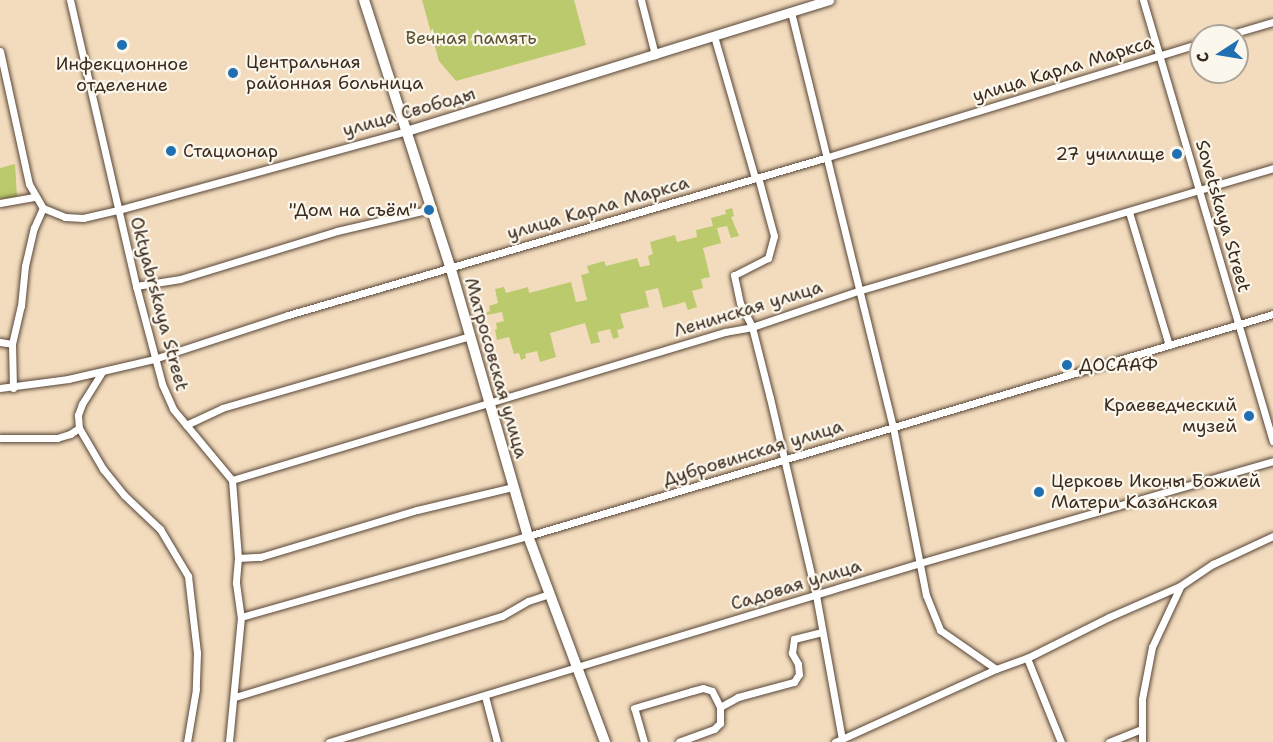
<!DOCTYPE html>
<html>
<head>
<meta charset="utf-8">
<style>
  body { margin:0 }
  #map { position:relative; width:1273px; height:742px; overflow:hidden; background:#f3dcbe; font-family:"Shantell Sans",sans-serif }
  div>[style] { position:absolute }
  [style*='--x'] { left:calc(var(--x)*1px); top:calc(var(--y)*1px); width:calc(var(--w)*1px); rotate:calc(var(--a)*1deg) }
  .green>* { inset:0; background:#baca6c }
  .roads { filter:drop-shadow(0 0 2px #574536) drop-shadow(0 0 2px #574536) }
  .minor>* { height:7px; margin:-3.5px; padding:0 3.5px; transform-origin:3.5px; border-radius:3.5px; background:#fff }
  .major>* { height:9px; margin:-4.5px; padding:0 4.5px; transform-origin:4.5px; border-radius:4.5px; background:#fff }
  .highway>* { height:10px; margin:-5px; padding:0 5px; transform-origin:5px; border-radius:5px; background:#fff }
  .dots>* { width:16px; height:16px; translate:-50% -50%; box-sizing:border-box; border:3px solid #fbf7ec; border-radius:50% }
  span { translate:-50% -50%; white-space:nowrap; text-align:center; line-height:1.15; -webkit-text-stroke:4.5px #fbf7ec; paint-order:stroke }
  .park-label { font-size:18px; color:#5b5232 }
  .poi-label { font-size:18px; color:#3b2a1e }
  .left { translate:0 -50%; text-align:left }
  .right { translate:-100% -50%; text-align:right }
  .street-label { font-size:18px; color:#3b2a1e }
  .north { position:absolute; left:1189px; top:24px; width:60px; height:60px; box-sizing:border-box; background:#fbf7ec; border:2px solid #aea59a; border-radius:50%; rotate:258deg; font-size:16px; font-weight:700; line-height:24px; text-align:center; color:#3b2a1e }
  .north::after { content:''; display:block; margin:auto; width:21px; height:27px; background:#1f6fb2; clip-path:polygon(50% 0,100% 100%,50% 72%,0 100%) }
</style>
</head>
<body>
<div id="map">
  <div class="green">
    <i style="clip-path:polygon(422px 0,574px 0,586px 45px,456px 81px,439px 61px)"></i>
    <i style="clip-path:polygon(15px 164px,17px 197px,0 199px,0 168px)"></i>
    <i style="clip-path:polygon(732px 208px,734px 216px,731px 217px,739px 236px,731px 238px,727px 226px,717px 228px,721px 243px,703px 248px,710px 277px,701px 279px,703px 288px,692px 291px,697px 307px,688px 310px,685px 302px,663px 308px,658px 288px,645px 291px,649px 307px,620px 314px,624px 328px,617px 330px,619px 337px,613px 339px,610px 329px,597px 332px,600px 342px,591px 344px,585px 323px,550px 333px,556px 357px,540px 362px,537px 351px,525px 354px,526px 358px,521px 360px,519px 353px,514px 354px,509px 337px,497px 340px,495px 330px,497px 329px,496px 323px,504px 321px,502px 312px,487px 315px,487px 312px,490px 311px,489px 306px,498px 303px,495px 289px,504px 287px,506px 293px,528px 287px,529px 293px,571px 282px,576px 302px,587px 300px,581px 275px,589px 273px,587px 266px,604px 261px,606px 266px,637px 258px,640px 267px,650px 265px,648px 256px,653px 254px,650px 242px,675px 235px,677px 242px,697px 237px,696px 230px,713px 226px,711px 218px,726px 214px,725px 210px)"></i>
  </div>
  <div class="roads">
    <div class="minor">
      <i style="--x:70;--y:0;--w:294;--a:77"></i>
      <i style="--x:136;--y:286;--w:101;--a:75.1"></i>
      <i style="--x:162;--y:384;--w:27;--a:66"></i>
      <i style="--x:173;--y:409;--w:92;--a:50.3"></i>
      <i style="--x:232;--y:480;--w:78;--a:85.6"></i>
      <i style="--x:238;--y:558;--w:25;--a:95"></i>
      <i style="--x:236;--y:583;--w:34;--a:82"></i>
      <i style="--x:241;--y:617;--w:126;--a:95.5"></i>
      <i style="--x:641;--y:0;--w:57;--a:75.7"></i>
      <i style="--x:1143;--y:0;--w:460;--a:73.6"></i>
      <i style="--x:791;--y:12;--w:427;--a:76.2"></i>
      <i style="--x:893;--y:427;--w:171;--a:78.9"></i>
      <i style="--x:926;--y:595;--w:38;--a:68"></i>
      <i style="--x:940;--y:630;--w:68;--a:34.9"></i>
      <i style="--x:714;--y:36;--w:148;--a:73.9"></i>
      <i style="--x:1225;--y:36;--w:50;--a:-16.3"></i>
      <i style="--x:0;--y:51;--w:136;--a:77.7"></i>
      <i style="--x:29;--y:184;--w:28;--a:60"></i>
      <i style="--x:43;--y:208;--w:24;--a:22"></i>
      <i style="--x:65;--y:217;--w:18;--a:3"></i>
      <i style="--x:83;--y:218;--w:36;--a:-13"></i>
      <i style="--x:118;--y:210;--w:299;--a:-15.3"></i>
      <i style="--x:758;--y:177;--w:61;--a:74.8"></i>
      <i style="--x:774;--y:236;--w:23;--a:105"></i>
      <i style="--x:768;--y:258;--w:38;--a:153"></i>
      <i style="--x:734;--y:275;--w:29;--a:78"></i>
      <i style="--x:740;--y:303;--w:27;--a:63"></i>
      <i style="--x:752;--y:327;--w:73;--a:75.8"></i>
      <i style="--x:770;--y:398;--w:202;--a:76.9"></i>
      <i style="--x:816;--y:595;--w:146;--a:79.8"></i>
      <i style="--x:0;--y:203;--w:36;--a:-10"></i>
      <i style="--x:1129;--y:212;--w:139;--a:73.3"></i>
      <i style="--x:136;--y:286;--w:45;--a:-9"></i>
      <i style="--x:180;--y:279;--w:164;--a:-17"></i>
      <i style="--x:337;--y:231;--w:97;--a:-13.2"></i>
      <i style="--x:0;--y:342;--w:12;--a:9"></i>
      <i style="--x:102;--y:372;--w:38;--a:122"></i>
      <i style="--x:82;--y:404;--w:12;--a:110"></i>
      <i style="--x:78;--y:415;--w:13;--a:86"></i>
      <i style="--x:79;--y:428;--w:48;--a:59.7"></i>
      <i style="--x:103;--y:469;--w:33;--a:51"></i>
      <i style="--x:124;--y:495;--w:50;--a:43.4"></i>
      <i style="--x:160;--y:529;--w:55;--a:59.2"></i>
      <i style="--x:188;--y:576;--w:78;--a:83.3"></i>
      <i style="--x:197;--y:653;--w:36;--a:92"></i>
      <i style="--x:196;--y:689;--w:54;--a:99.6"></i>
      <i style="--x:0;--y:388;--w:69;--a:-7.5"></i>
      <i style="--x:68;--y:379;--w:88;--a:-13.1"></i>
      <i style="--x:154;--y:359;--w:141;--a:-18.2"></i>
      <i style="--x:288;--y:315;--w:563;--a:-16.31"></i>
      <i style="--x:828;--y:157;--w:390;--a:-17"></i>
      <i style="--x:13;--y:388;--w:44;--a:-91.3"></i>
      <i style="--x:12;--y:344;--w:39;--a:-77"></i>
      <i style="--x:21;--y:306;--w:40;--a:-84.3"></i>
      <i style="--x:25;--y:266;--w:39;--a:-77"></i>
      <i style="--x:34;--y:228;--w:22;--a:-66"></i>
      <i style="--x:186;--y:425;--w:40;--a:-25"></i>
      <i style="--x:222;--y:408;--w:258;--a:-16.2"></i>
      <i style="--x:0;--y:438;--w:57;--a:0"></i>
      <i style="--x:57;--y:438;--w:14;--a:-17"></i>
      <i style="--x:70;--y:434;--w:11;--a:-34"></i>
      <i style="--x:232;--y:480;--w:515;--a:-16.71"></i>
      <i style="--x:725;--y:332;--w:27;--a:-10"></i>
      <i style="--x:752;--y:327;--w:112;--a:-18.8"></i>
      <i style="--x:858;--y:291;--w:433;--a:-16.5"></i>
      <i style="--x:238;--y:558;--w:22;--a:-3"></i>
      <i style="--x:260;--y:557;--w:164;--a:-16.7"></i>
      <i style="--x:417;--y:510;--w:99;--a:-13.5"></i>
      <i style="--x:241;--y:617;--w:298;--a:-15.8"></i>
      <i style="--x:528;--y:536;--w:777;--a:-16.59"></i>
      <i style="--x:1027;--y:658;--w:91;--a:68"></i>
      <i style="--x:485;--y:696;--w:48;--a:75.4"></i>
      <i style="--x:235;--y:697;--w:279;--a:-16.9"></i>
      <i style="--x:502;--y:616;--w:30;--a:-30"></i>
      <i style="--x:528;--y:601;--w:22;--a:-18"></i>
      <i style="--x:720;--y:707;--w:21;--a:-29"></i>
      <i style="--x:738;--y:697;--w:58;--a:-15"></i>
      <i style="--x:794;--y:682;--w:9;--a:-58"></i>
      <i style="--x:799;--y:674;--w:10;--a:-96"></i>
      <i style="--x:798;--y:664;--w:13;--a:-119"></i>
      <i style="--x:792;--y:653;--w:14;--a:-82"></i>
      <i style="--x:794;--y:639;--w:29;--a:-14"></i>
      <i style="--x:329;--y:742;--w:618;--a:-16.85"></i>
      <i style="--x:920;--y:563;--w:367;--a:-16.1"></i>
      <i style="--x:644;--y:742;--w:35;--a:-106"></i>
      <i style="--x:634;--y:708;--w:60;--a:-16.3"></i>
      <i style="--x:692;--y:691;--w:11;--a:-15"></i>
      <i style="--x:703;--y:688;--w:9;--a:18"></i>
      <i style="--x:712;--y:691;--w:18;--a:63"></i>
      <i style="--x:720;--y:707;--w:16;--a:90"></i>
      <i style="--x:720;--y:723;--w:8;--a:135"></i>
      <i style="--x:714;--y:729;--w:37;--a:160"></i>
      <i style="--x:835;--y:742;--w:177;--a:-24.4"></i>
      <i style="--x:996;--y:669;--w:33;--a:-20"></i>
      <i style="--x:1027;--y:658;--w:92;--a:-26.6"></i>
      <i style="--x:1109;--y:617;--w:77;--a:-23.6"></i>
      <i style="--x:1180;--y:586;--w:40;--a:-34"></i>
      <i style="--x:1213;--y:564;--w:66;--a:-25"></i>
      <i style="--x:1109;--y:742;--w:35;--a:-22"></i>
      <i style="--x:1142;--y:742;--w:43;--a:-90"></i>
      <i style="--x:1142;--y:699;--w:53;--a:-79.1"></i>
      <i style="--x:1152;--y:647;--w:66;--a:-65"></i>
    </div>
    <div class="major">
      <i style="--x:406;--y:131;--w:443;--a:-17.2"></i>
    </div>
    <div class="highway">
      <i style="--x:364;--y:0;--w:280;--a:72.1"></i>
      <i style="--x:450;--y:266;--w:281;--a:73.9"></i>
      <i style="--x:528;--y:536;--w:220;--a:69.5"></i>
    </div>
  </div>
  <div class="dots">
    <i style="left:122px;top:45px;background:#1f6fb2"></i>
    <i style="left:233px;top:73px;background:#1f6fb2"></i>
    <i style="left:171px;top:151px;background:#1f6fb2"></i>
    <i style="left:1177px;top:154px;background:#1f6fb2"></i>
    <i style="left:429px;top:210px;background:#1f6fb2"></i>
    <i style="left:1067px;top:365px;background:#1f6fb2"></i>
    <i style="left:1249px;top:416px;background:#1f6fb2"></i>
    <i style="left:1039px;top:492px;background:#1f6fb2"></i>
  </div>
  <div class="park-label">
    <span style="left:471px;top:38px">Вечная память</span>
  </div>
  <div class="poi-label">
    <span class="left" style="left:246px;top:73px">Центральная<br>районная больница</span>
    <span style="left:122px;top:75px">Инфекционное<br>отделение</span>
    <span class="left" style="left:183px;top:151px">Стационар</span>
    <span class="right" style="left:1165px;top:154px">27 училище</span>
    <span class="right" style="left:417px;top:210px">"Дом на съём"</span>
    <span class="left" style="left:1079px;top:365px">ДОСААФ</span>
    <span class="right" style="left:1237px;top:416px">Краеведческий<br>музей</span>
    <span class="left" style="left:1051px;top:492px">Церковь Иконы Божией<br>Матери Казанская</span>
  </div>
  <div class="street-label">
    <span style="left:1063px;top:69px;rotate:-17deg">улица Карла Маркса</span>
    <span style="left:409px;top:112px;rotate:-16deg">улица Свободы</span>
    <span style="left:598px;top:208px;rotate:-16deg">улица Карла Маркса</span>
    <span style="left:1223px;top:216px;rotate:74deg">Sovetskaya Street</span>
    <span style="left:159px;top:304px;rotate:75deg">Oktyabrskaya Street</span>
    <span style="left:748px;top:309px;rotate:-17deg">Ленинская улица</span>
    <span style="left:496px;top:368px;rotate:74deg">Матросовская улица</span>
    <span style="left:753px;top:453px;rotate:-17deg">Дубровинская улица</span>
    <span style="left:796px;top:585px;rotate:-17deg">Садовая улица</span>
  </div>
  <div class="north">С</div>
</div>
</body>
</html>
